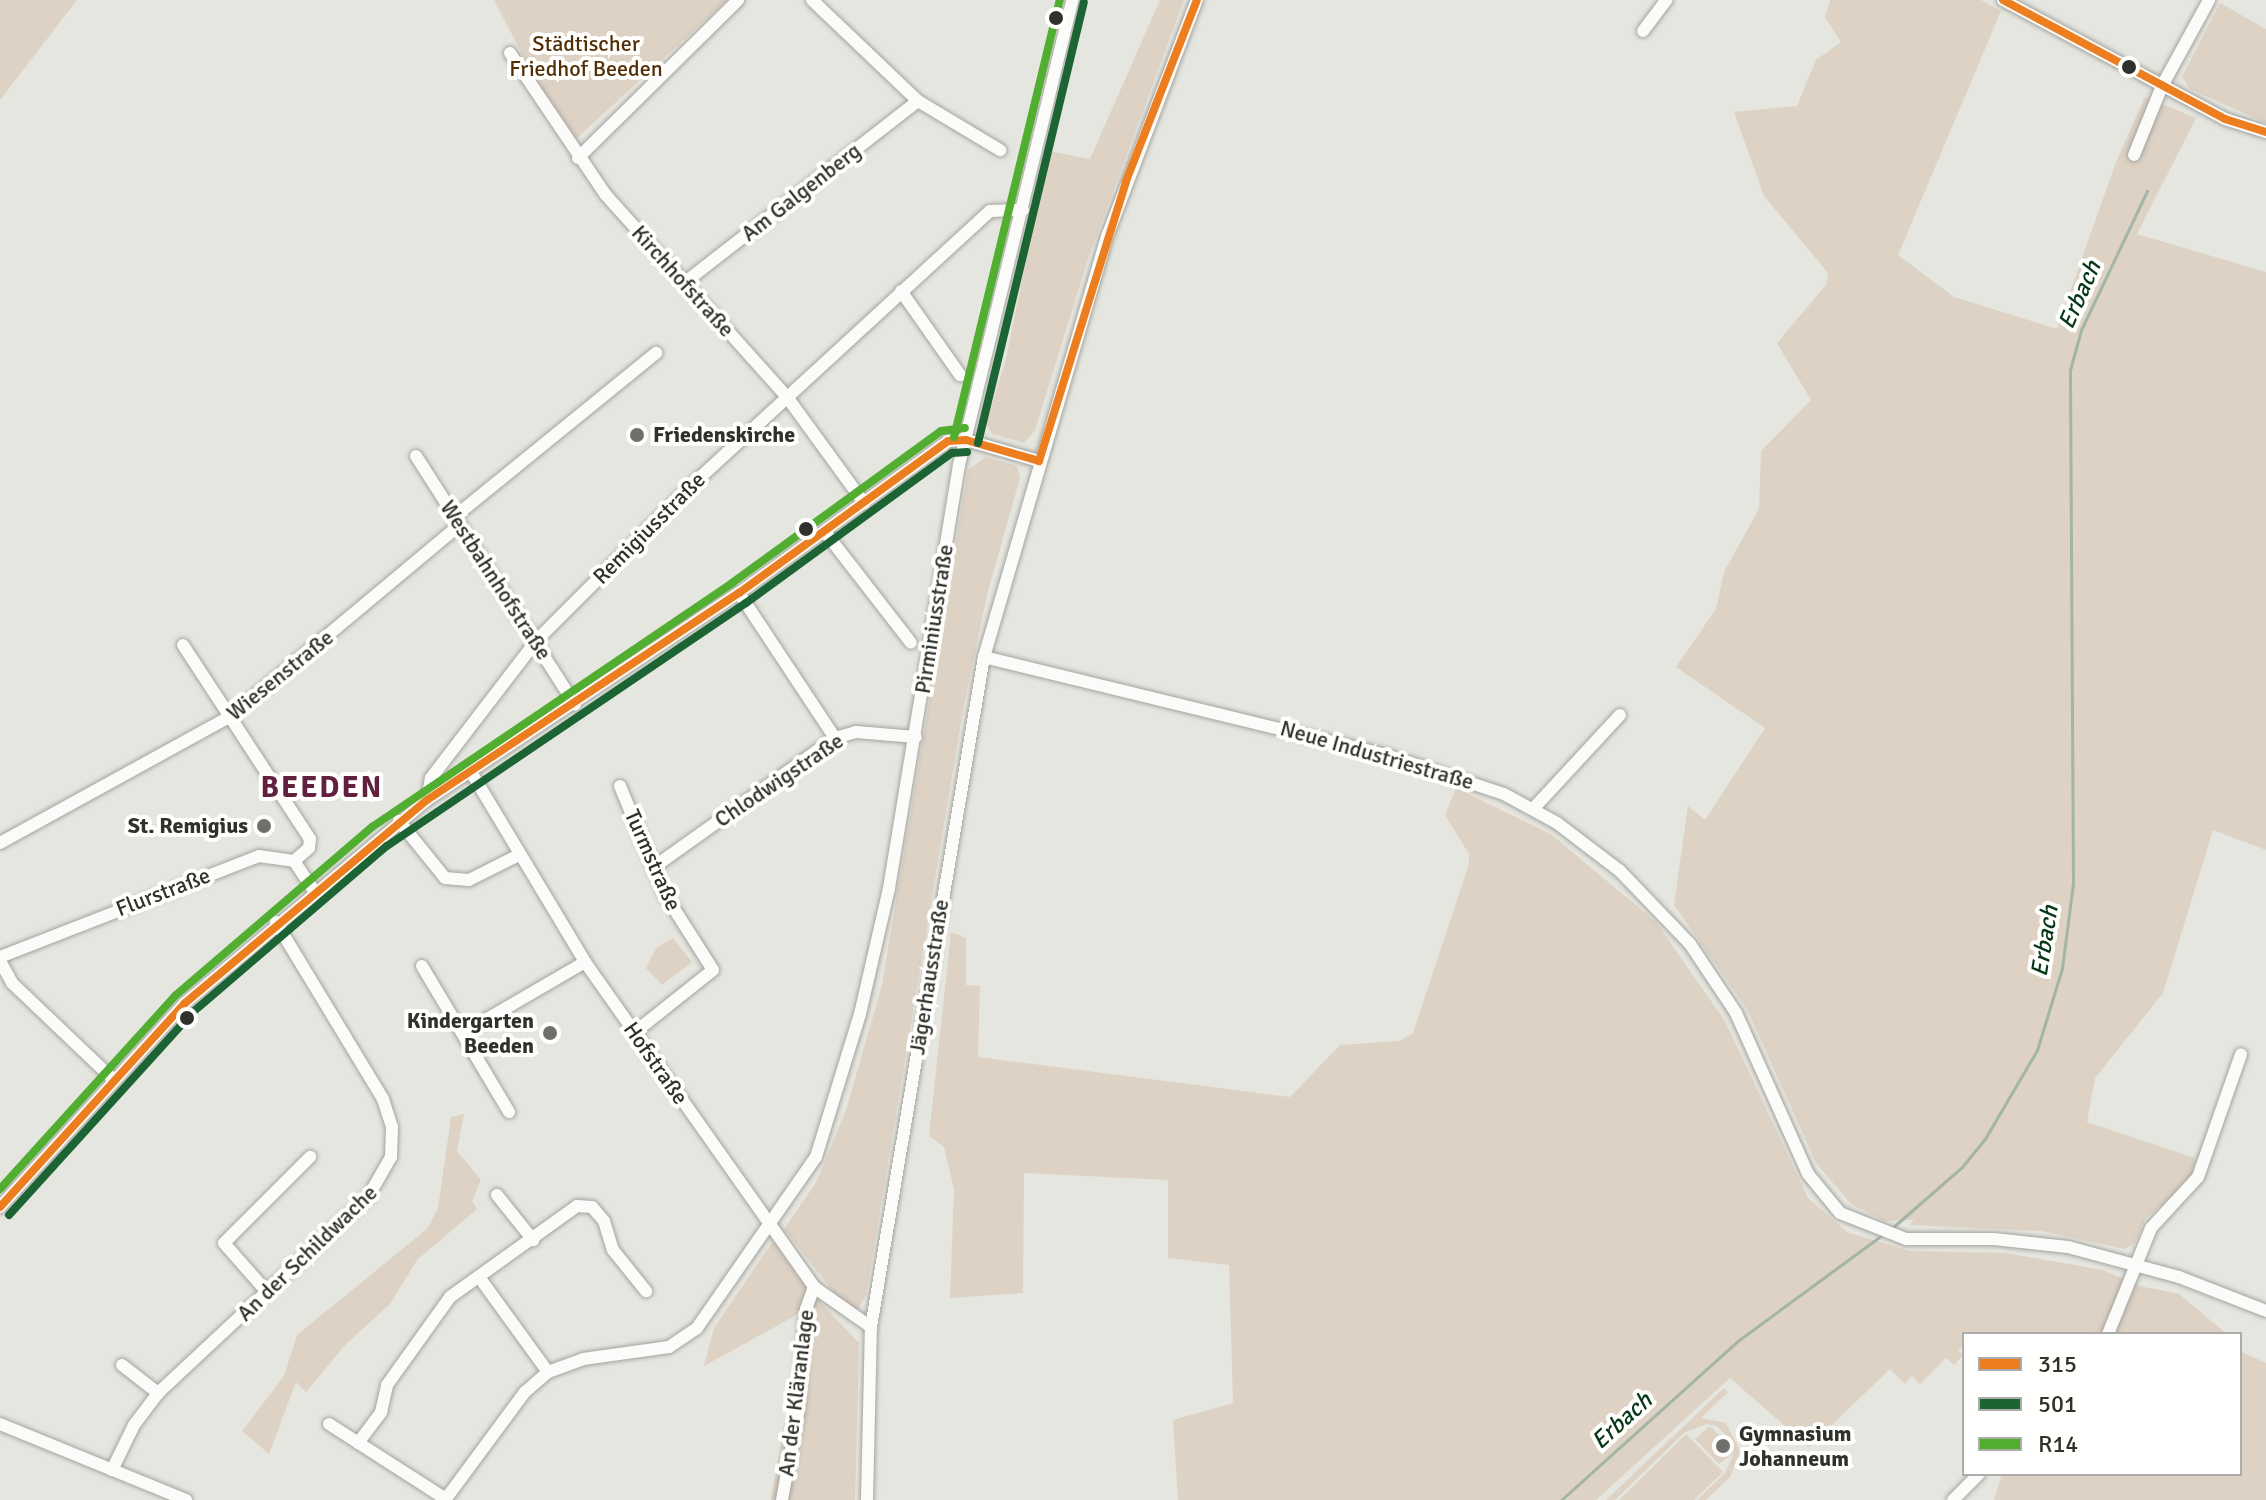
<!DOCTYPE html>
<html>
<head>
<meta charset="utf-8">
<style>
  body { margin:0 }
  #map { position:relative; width:2266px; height:1500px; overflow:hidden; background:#e6e6e0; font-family:Signika,sans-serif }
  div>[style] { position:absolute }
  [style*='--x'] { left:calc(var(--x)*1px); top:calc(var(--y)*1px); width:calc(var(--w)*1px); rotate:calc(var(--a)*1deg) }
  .green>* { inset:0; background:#ddd2c4 }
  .stream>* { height:3px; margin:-1.5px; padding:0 1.5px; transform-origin:1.5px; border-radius:1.5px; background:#a3b5a4 }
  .roads { filter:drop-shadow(0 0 2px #a4a4a0) drop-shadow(0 0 2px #a4a4a0) }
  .minor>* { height:12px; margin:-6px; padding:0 6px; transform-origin:6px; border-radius:6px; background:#fbfbfa }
  .bus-1>* { height:8px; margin:-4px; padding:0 4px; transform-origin:4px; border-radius:4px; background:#ec7e20 }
  .bus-2>* { height:8px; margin:-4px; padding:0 4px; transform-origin:4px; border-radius:4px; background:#1c6434 }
  .bus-3>* { height:8px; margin:-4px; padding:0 4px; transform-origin:4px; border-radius:4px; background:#51ae31 }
  .dots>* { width:22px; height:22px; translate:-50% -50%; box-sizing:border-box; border:4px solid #fffffe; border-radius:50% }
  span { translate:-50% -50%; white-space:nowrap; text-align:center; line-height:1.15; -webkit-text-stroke:8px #fffffe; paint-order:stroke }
  .park-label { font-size:22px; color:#522e06 }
  .street-label { font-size:22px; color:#30302c }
  .poi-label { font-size:22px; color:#30302c; font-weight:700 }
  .left { translate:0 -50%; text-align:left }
  .right { translate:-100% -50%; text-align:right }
  .water-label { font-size:24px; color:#063618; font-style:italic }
  .district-label { font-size:30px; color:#61203e; font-weight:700; letter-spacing:2px }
  .legend { position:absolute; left:1962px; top:1332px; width:280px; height:144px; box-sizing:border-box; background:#fffffe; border:2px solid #acacaa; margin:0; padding:10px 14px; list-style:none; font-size:24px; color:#30302c }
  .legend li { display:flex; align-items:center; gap:16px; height:40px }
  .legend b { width:40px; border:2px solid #acacaa }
</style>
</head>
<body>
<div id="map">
  <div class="green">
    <i style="clip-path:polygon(0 0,77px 0,0 100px)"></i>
    <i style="clip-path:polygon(494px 0,727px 0,576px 139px,533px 75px)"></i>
    <i style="clip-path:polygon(1160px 0,1184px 0,1089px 256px,1035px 430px,1024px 443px,992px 434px,986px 423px,1006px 359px,1048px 151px,1090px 159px)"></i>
    <i style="clip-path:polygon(1830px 0,1981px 0,2001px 11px,1898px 255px,1954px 297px,2057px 329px,2116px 162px,2145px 97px,2196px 118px,2137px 234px,2266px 272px,2266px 850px,2213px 830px,2163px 993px,2095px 1078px,2087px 1122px,2195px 1158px,2192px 1179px,2146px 1218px,2135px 1243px,2125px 1249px,2041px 1231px,1909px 1225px,1914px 1220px,1884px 1221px,1851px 1204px,1816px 1163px,1747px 1009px,1674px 905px,1688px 806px,1705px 820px,1765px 728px,1676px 667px,1716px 609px,1724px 572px,1759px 509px,1761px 451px,1811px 400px,1777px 343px,1826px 285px,1828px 273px,1764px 196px,1734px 112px,1797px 106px,1816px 60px,1841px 42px,1825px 17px)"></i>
    <i style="clip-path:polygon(2220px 3px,2266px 29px,2266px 123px,2190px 89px,2182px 77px)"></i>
    <i style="clip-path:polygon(986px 457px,1017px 466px,1020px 478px,987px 595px,963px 710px,866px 1295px,858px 1309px,848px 1310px,784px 1229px,817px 1181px,846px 1110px,882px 985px,968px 470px)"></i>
    <i style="clip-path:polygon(1456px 788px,1552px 835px,1656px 922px,1725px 1021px,1808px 1198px,1847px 1232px,1910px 1251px,2006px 1253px,2103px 1270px,2140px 1286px,2179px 1294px,2227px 1334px,1964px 1334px,1964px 1347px,1958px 1350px,1963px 1355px,1954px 1365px,1946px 1358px,1920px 1384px,1912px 1376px,1905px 1384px,1890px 1369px,1809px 1447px,1730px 1378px,1596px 1500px,1178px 1500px,1173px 1420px,1233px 1403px,1229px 1265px,1168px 1258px,1168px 1180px,1024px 1173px,1023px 1293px,950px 1298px,954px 1189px,944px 1147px,929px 1136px,951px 932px,966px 938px,966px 985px,980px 986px,978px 1057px,1290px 1097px,1340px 1045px,1400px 1041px,1413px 1033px,1469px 864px,1469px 854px,1445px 815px)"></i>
    <i style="clip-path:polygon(673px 938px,692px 962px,662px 985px,646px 968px,656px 948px)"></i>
    <i style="clip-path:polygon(464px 1114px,457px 1151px,481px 1180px,472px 1201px,477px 1209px,417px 1260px,390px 1304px,346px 1344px,306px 1392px,296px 1382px,269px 1454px,242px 1431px,284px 1376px,297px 1335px,427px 1229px,438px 1208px,451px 1117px)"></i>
    <i style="clip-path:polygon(773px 1241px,806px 1287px,859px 1343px,855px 1500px,771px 1500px,789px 1395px,798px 1377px,800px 1313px,704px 1366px,714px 1328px)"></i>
    <i style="clip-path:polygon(2240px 1351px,2266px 1363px,2266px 1500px,1994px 1500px,2002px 1474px,2240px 1474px)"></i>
    <i style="clip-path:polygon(1724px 1388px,1728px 1392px,1701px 1418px,1726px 1423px,1740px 1451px,1730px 1477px,1706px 1500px,1697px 1500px,1725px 1473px,1734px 1453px,1719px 1464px,1695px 1439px,1710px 1426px,1733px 1449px,1732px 1441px,1717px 1426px,1706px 1424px,1684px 1433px,1615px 1500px,1606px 1500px)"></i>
    <i style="clip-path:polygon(1686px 1434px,1723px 1472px,1694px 1500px,1619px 1500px)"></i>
  </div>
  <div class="stream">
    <i style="--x:1892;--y:1228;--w:93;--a:-41.1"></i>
    <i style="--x:1962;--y:1167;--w:38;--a:-51"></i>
    <i style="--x:1986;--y:1137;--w:101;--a:-59.6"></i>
    <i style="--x:2037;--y:1050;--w:86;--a:-73"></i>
    <i style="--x:2062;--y:968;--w:86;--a:-82.6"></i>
    <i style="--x:2073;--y:883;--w:513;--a:-90.34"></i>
    <i style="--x:2070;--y:370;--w:41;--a:-74.6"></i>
    <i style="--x:2081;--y:330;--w:154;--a:-64.6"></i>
    <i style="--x:1561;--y:1500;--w:239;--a:-42"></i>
    <i style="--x:1739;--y:1340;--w:177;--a:-36.3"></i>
  </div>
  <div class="roads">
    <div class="minor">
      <i style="--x:812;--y:0;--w:146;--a:43.6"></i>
      <i style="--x:918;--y:101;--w:96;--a:30.9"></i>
      <i style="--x:2003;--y:0;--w:252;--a:28.2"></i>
      <i style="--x:2225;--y:119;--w:43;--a:17.6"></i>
      <i style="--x:1643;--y:31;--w:39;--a:-53"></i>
      <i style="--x:510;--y:53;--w:170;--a:56"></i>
      <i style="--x:605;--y:194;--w:273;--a:48.1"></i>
      <i style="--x:787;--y:397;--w:131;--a:54"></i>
      <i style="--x:2134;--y:155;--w:74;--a:-67.9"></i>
      <i style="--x:2162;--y:86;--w:98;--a:-61.3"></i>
      <i style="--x:578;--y:158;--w:225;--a:-44.6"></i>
      <i style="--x:684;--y:283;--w:296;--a:-37.9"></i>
      <i style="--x:901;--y:291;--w:103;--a:54.9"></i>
      <i style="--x:416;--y:456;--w:295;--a:57.4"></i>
      <i style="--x:453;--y:518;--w:262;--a:-39.1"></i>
      <i style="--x:825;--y:532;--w:140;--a:52.2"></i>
      <i style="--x:739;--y:593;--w:174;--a:56.5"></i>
      <i style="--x:183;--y:645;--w:232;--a:56.8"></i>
      <i style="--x:310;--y:839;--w:9;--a:96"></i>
      <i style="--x:309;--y:848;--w:20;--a:139"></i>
      <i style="--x:984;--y:657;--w:411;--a:13.7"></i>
      <i style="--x:1383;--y:754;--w:127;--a:18.3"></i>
      <i style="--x:1504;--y:794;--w:60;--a:28.7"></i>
      <i style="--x:1557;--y:823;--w:79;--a:37.3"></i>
      <i style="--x:1620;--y:871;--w:101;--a:46.2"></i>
      <i style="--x:1690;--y:944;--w:83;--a:56.3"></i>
      <i style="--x:1736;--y:1013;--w:176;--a:65.9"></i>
      <i style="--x:1808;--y:1174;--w:50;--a:50.6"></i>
      <i style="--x:1840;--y:1213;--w:71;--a:21.5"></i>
      <i style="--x:1906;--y:1239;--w:88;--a:0"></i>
      <i style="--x:1994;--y:1239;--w:74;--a:6.2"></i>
      <i style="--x:2068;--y:1247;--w:115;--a:15.1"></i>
      <i style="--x:2179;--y:1277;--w:93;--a:21.3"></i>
      <i style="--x:471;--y:772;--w:222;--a:59"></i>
      <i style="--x:585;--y:962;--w:398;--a:54.8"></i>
      <i style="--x:814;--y:1287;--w:70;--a:35.1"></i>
      <i style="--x:620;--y:786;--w:116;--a:67.6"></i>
      <i style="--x:664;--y:893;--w:91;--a:57.5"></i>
      <i style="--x:713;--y:970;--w:100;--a:141.5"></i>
      <i style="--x:427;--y:800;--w:22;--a:-80"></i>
      <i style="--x:431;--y:778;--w:173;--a:-52.5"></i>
      <i style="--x:536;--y:641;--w:222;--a:-45"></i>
      <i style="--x:693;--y:484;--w:403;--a:-42.6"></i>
      <i style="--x:990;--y:211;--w:33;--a:-2"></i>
      <i style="--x:1533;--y:809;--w:128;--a:-47.2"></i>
      <i style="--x:399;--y:821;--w:73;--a:51.1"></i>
      <i style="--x:445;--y:878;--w:24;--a:5"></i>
      <i style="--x:469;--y:880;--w:56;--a:-26.6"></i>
      <i style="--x:0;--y:843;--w:264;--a:-28.8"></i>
      <i style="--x:231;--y:716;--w:296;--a:-39.9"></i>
      <i style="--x:654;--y:867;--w:222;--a:-35.5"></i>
      <i style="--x:835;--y:738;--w:22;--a:-16"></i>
      <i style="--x:856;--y:732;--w:60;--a:4.8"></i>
      <i style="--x:0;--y:957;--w:278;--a:-21.3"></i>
      <i style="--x:259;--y:856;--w:35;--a:8"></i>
      <i style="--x:294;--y:861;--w:36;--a:56"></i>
      <i style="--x:0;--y:961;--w:25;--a:61"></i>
      <i style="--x:12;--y:983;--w:141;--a:43.6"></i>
      <i style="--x:422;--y:966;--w:170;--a:59.2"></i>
      <i style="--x:463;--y:1033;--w:141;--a:-30.2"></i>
      <i style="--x:497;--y:1195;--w:58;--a:51.3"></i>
      <i style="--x:0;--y:1207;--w:275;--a:-47.8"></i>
      <i style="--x:185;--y:1003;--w:316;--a:-40"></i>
      <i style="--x:427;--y:800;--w:374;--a:-33.6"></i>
      <i style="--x:739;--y:593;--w:258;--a:-36"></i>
      <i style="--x:948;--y:441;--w:18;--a:-3"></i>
      <i style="--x:966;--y:440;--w:76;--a:16"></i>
      <i style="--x:479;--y:1277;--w:117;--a:54"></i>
      <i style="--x:267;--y:1292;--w:65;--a:-131.3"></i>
      <i style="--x:224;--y:1243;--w:122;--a:-45"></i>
      <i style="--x:2108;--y:1334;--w:114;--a:-67.9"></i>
      <i style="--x:2151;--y:1228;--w:69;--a:-47.3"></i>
      <i style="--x:2198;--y:1177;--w:130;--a:-70.7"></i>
      <i style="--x:122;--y:1365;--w:46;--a:37.9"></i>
      <i style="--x:0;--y:1424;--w:201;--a:22.2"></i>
      <i style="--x:329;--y:1424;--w:139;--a:32.7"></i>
      <i style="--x:358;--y:1443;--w:39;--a:-53"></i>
      <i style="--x:381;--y:1412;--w:28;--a:-77"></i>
      <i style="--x:387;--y:1385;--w:108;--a:-54.4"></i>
      <i style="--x:450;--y:1297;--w:156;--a:-35.6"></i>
      <i style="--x:577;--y:1206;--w:15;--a:4"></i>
      <i style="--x:592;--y:1207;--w:18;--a:49"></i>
      <i style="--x:604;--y:1221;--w:30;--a:73"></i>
      <i style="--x:613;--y:1250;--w:53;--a:51.2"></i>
      <i style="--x:112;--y:1470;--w:50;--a:-63.9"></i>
      <i style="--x:134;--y:1425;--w:40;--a:-53"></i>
      <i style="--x:158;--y:1393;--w:287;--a:-43"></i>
      <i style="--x:368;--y:1197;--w:46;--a:-60.1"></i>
      <i style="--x:391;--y:1157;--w:30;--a:-88"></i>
      <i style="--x:392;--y:1127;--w:29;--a:-108"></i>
      <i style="--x:383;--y:1099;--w:207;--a:-121.2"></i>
      <i style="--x:445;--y:1500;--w:134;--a:-53.5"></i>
      <i style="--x:525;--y:1392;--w:30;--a:-41"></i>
      <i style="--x:548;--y:1372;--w:37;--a:-20"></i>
      <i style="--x:583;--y:1359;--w:87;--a:-7.9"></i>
      <i style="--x:669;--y:1347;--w:34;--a:-34"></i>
      <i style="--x:697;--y:1328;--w:208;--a:-55.2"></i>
      <i style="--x:816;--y:1157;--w:150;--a:-72.9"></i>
      <i style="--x:860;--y:1014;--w:129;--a:-77"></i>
      <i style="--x:889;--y:888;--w:429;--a:-80.6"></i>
      <i style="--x:959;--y:465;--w:479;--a:-76.3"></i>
      <i style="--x:782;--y:1500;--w:88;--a:-79.6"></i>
      <i style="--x:798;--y:1413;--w:104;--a:-85.6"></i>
      <i style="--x:806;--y:1309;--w:23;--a:-70"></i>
      <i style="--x:867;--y:1500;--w:173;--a:-88.7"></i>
      <i style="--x:871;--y:1327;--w:679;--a:-80.43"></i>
      <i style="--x:984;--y:657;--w:441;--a:-73.7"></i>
      <i style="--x:1108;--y:234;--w:250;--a:-69.2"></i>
      <i style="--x:1953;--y:1500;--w:37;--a:-45"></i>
    </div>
  </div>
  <div class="bus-1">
    <i style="--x:2003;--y:0;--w:252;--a:28.2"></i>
    <i style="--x:2225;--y:119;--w:43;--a:17.6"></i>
    <i style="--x:1039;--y:461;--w:293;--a:-72.7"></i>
    <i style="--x:1126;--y:181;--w:194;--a:-68.6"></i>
    <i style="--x:0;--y:1207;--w:275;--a:-47.8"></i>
    <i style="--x:185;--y:1003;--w:316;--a:-40"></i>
    <i style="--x:427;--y:800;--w:374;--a:-33.6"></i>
    <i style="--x:739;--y:593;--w:258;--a:-36"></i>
    <i style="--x:948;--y:441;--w:18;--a:-3"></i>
    <i style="--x:966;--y:440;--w:76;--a:16"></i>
  </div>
  <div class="bus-2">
    <i style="--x:978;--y:443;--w:453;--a:-76.5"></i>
    <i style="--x:9;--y:1215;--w:274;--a:-47.8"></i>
    <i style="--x:193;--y:1012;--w:255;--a:-40.6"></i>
    <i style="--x:387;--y:846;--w:434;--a:-34.1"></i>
    <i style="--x:746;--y:603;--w:255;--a:-36.1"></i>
    <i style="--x:952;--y:453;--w:15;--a:-4"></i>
  </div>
  <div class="bus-3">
    <i style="--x:954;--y:437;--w:450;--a:-76.4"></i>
    <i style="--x:0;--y:1189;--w:262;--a:-47.8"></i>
    <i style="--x:176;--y:995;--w:258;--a:-40.6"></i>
    <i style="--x:372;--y:827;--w:435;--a:-34.1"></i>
    <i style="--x:732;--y:583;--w:258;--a:-36"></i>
    <i style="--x:941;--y:431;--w:24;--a:-7"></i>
  </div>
  <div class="dots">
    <i style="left:1056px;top:18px;background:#30302c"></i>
    <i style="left:2129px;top:67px;background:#30302c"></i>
    <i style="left:637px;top:435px;background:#70706b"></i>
    <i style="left:806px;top:529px;background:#30302c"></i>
    <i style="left:264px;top:826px;background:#70706b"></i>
    <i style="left:187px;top:1018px;background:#30302c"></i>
    <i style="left:550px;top:1033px;background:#70706b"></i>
    <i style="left:1723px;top:1446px;background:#70706b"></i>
  </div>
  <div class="park-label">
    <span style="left:586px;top:56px">Städtischer<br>Friedhof Beeden</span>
  </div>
  <div class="street-label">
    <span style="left:801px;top:192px;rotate:-38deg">Am Galgenberg</span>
    <span style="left:683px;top:281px;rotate:48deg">Kirchhofstraße</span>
    <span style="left:649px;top:528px;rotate:-45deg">Remigiusstraße</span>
    <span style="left:496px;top:580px;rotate:57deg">Westbahnhofstraße</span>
    <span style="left:934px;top:619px;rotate:-81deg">Pirminiusstraße</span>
    <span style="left:280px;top:675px;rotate:-39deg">Wiesenstraße</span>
    <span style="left:1377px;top:755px;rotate:16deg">Neue Industriestraße</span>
    <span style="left:779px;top:780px;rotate:-34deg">Chlodwigstraße</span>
    <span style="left:653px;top:860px;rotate:66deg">Turmstraße</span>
    <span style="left:163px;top:892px;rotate:-21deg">Flurstraße</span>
    <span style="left:929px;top:977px;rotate:-81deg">Jägerhausstraße</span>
    <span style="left:656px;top:1063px;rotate:55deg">Hofstraße</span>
    <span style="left:307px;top:1253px;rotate:-44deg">An der Schildwache</span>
    <span style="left:796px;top:1393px;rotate:-83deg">An der Kläranlage</span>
  </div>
  <div class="poi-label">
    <span class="left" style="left:653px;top:435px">Friedenskirche</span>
    <span class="right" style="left:248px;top:826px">St. Remigius</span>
    <span class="right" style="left:534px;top:1033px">Kindergarten<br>Beeden</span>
    <span class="left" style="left:1739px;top:1446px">Gymnasium<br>Johanneum</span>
  </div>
  <div class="water-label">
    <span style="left:2080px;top:295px;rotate:-66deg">Erbach</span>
    <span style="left:2045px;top:941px;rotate:-81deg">Erbach</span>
    <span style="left:1622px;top:1421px;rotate:-42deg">Erbach</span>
  </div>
  <div class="district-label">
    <span style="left:322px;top:788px">BEEDEN</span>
  </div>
  <ul class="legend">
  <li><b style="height:10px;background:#ec7e20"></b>315</li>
  <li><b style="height:10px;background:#1c6434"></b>501</li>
  <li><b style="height:10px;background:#51ae31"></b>R14</li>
  </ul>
</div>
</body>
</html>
